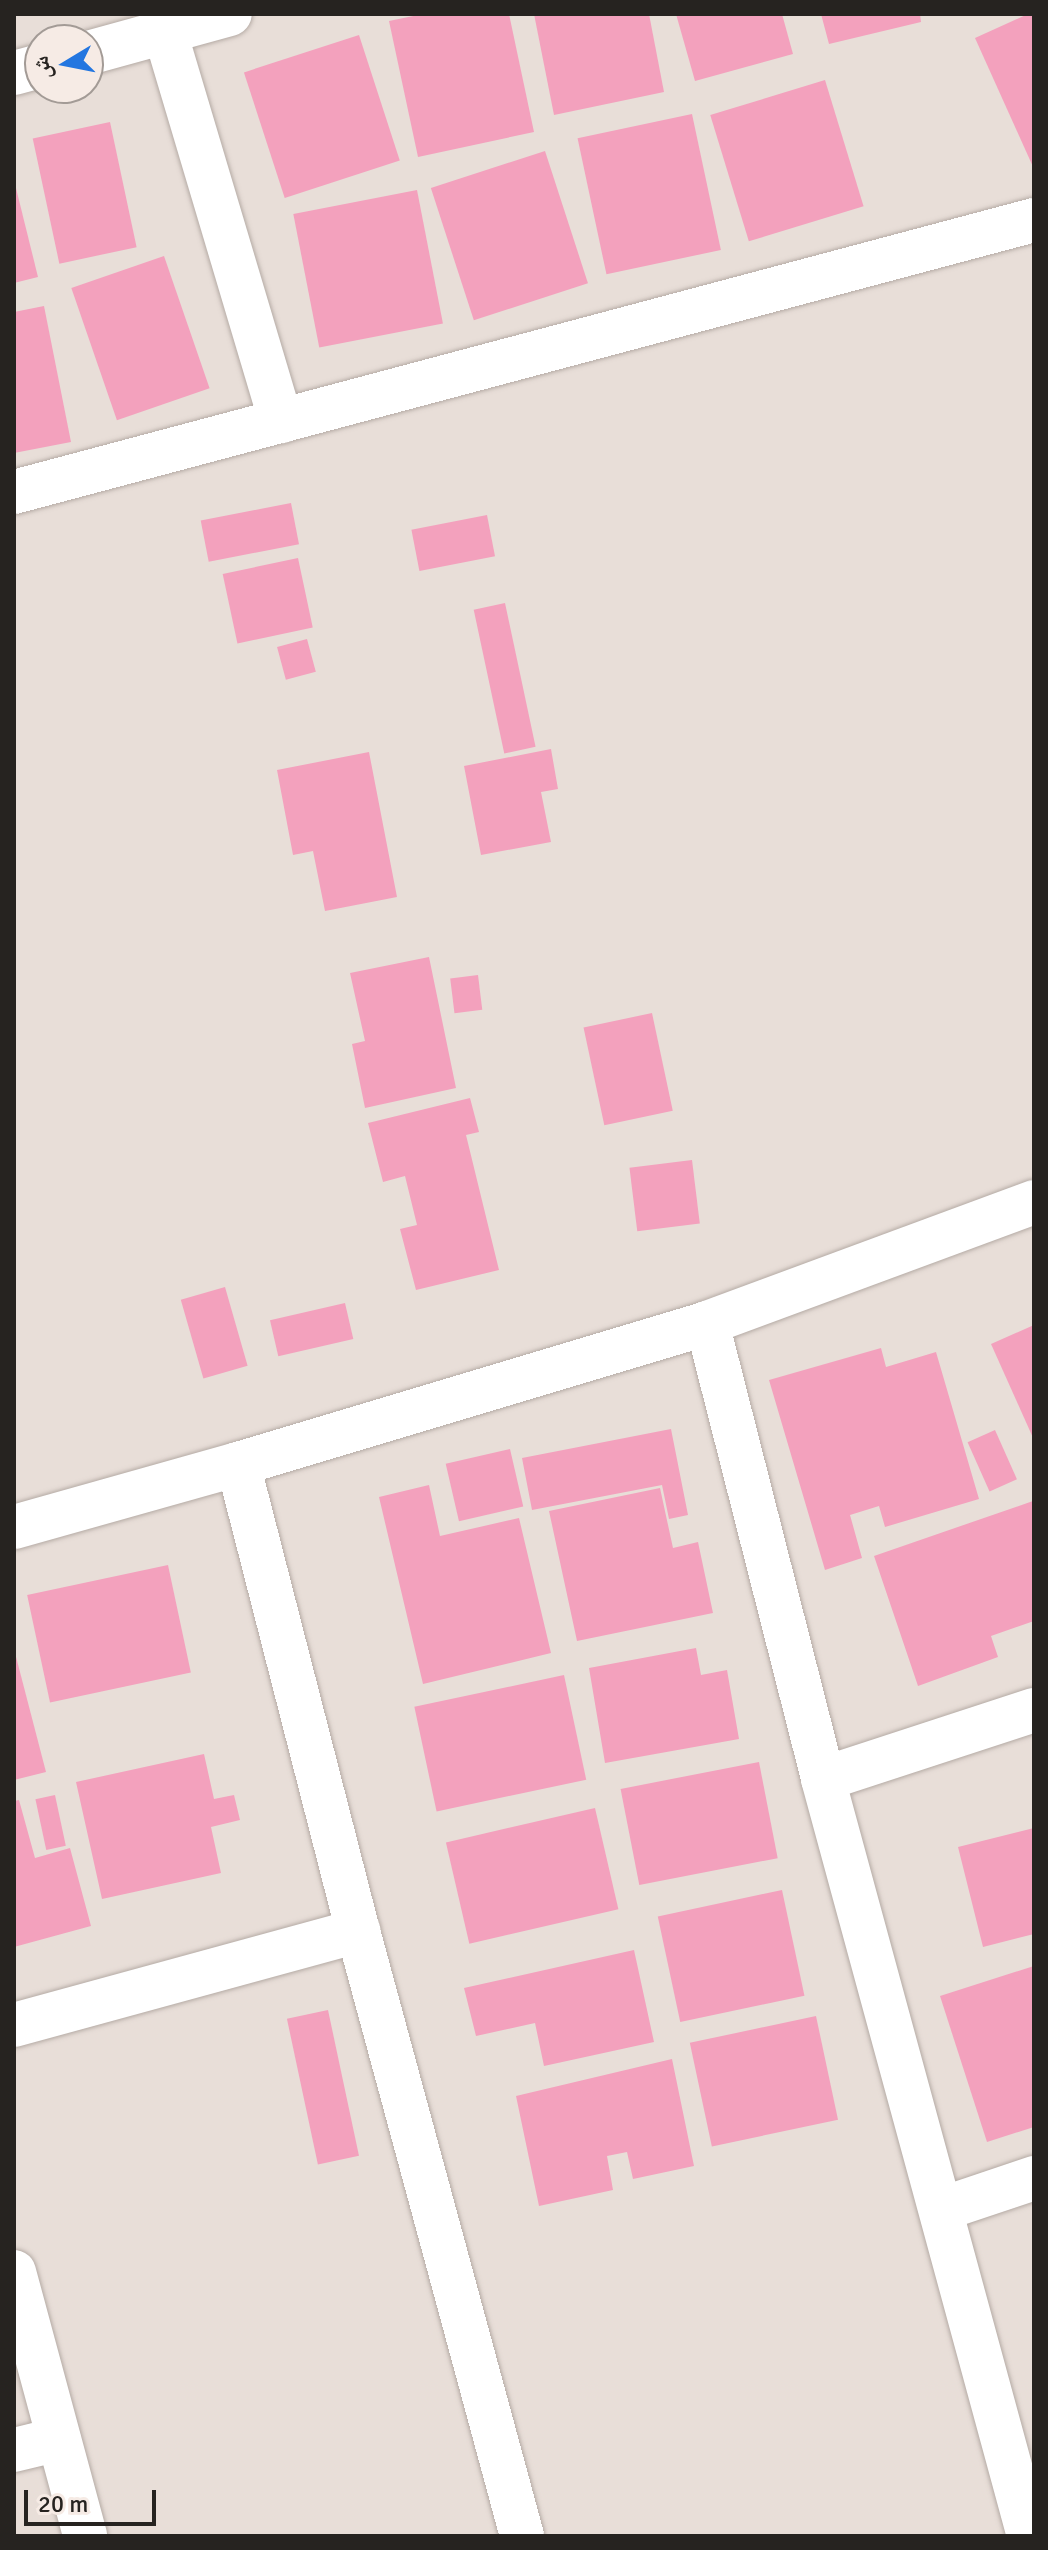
<!DOCTYPE html>
<html>
<head>
<meta charset="utf-8">
<style>
  body { margin:0 }
  #map { position:relative; width:1048px; height:2550px; overflow:hidden; background:#e8ded8; font-family:Signika,"Noto Naskh Arabic",sans-serif }
  div>[style] { position:absolute }
  [style*='--x'] { left:calc(var(--x)*1px); top:calc(var(--y)*1px); width:calc(var(--w)*1px); rotate:calc(var(--a)*1deg) }
  .building>* { inset:0; background:#f3a1bd; transform-origin:0 0 }
  .roads { filter:drop-shadow(0 0 2px #b5aba5) drop-shadow(0 0 2px #b5aba5) }
  .minor>* { height:44px; margin:-22px; padding:0 22px; transform-origin:22px; border-radius:22px; background:#fff }
  .tertiary>* { height:44px; margin:-22px; padding:0 22px; transform-origin:22px; border-radius:22px; background:#fff }
  span { translate:-50% -50%; white-space:nowrap; text-align:center; line-height:1.15; -webkit-text-stroke:8px #f6ebe5; paint-order:stroke }
  .frame { position:absolute; inset:0; border:16px solid #262320; pointer-events:none }
  .north { position:absolute; left:24px; top:24px; width:80px; height:80px; box-sizing:border-box; background:#f6ebe5; border:2px solid #a39b96; border-radius:50%; rotate:260deg; font-size:22px; font-weight:700; line-height:32px; text-align:center; color:#262320 }
  .north::after { content:''; display:block; margin:auto; width:28px; height:36px; background:#2376e0; clip-path:polygon(50% 0,100% 100%,50% 72%,0 100%) }
  .scale { position:absolute; left:24px; top:2490px; width:132px; height:36px; box-sizing:border-box; border:4px solid #262320; border-top:0; padding-left:10px; font-size:24px; line-height:28px; white-space:nowrap; color:#262320; -webkit-text-stroke:6px #f6ebe5; paint-order:stroke }
</style>
</head>
<body>
<div id="map">
  <div class="building">
    <i style="clip-path:polygon(423px 14px,509px 14px,534px 132px,418px 157px,389px 21px)"></i>
    <i style="clip-path:polygon(534px 14px,649px 14px,664px 92px,554px 115px)"></i>
    <i style="clip-path:polygon(676px 14px,782px 14px,793px 54px,695px 81px)"></i>
    <i style="clip-path:polygon(821px 14px,920px 14px,921px 22px,829px 44px)"></i>
    <i style="clip-path:polygon(1028px 14px,1034px 14px,1034px 169px,975px 38px)"></i>
    <i style="left:359px;top:35px;width:132px;height:121px;rotate:72deg"></i>
    <i style="left:825px;top:80px;width:132px;height:120px;rotate:73deg"></i>
    <i style="left:692px;top:114px;width:139px;height:117px;rotate:78deg"></i>
    <i style="left:110px;top:122px;width:128px;height:79px;rotate:78deg"></i>
    <i style="left:545px;top:151px;width:139px;height:120px;rotate:72deg"></i>
    <i style="clip-path:polygon(14px 180px,38px 277px,14px 283px)"></i>
    <i style="left:417px;top:190px;width:136px;height:126px;rotate:79deg"></i>
    <i style="left:164px;top:256px;width:140px;height:98px;rotate:71deg"></i>
    <i style="clip-path:polygon(44px 306px,71px 442px,14px 453px,14px 312px)"></i>
    <i style="left:291px;top:503px;width:42px;height:92px;rotate:79deg"></i>
    <i style="left:487px;top:515px;width:42px;height:77px;rotate:79deg"></i>
    <i style="left:298px;top:558px;width:71px;height:77px;rotate:78deg"></i>
    <i style="left:505px;top:603px;width:147px;height:32px;rotate:78deg"></i>
    <i style="left:307px;top:639px;width:34px;height:31px;rotate:75deg"></i>
    <i style="clip-path:polygon(551px 749px,558px 789px,541px 792px,551px 842px,481px 855px,464px 766px)"></i>
    <i style="clip-path:polygon(369px 752px,397px 897px,325px 911px,313px 851px,293px 855px,277px 770px)"></i>
    <i style="clip-path:polygon(429px 957px,456px 1088px,365px 1108px,352px 1044px,365px 1041px,350px 973px)"></i>
    <i style="left:478px;top:975px;width:35px;height:28px;rotate:83deg"></i>
    <i style="left:652px;top:1013px;width:100px;height:70px;rotate:78deg"></i>
    <i style="clip-path:polygon(470px 1098px,479px 1132px,466px 1135px,499px 1270px,416px 1290px,400px 1229px,417px 1225px,405px 1176px,383px 1182px,368px 1123px)"></i>
    <i style="left:692px;top:1160px;width:64px;height:63px;rotate:83deg"></i>
    <i style="left:225px;top:1287px;width:82px;height:46px;rotate:74deg"></i>
    <i style="left:345px;top:1303px;width:37px;height:77px;rotate:77deg"></i>
    <i style="clip-path:polygon(1034px 1325px,1034px 1440px,991px 1344px)"></i>
    <i style="clip-path:polygon(881px 1348px,886px 1367px,936px 1352px,979px 1499px,885px 1527px,879px 1506px,850px 1515px,862px 1558px,825px 1570px,769px 1380px)"></i>
    <i style="clip-path:polygon(671px 1429px,688px 1515px,669px 1519px,662px 1485px,532px 1510px,522px 1458px)"></i>
    <i style="left:995px;top:1430px;width:54px;height:30px;rotate:66deg"></i>
    <i style="left:510px;top:1449px;width:59px;height:66px;rotate:77deg"></i>
    <i style="clip-path:polygon(429px 1485px,440px 1536px,519px 1518px,551px 1653px,423px 1684px,379px 1497px)"></i>
    <i style="clip-path:polygon(660px 1488px,673px 1548px,698px 1542px,713px 1613px,577px 1641px,549px 1511px)"></i>
    <i style="clip-path:polygon(1033px 1501px,1034px 1621px,991px 1636px,998px 1657px,918px 1686px,874px 1556px)"></i>
    <i style="left:168px;top:1565px;width:110px;height:144px;rotate:78deg"></i>
    <i style="clip-path:polygon(696px 1648px,701px 1675px,727px 1670px,739px 1739px,605px 1763px,589px 1668px)"></i>
    <i style="clip-path:polygon(14px 1649px,46px 1772px,14px 1780px)"></i>
    <i style="left:564px;top:1675px;width:107px;height:153px;rotate:78deg"></i>
    <i style="clip-path:polygon(204px 1754px,214px 1799px,234px 1795px,240px 1820px,211px 1827px,221px 1873px,102px 1899px,76px 1782px)"></i>
    <i style="left:759px;top:1762px;width:98px;height:141px;rotate:79deg"></i>
    <i style="left:55px;top:1795px;width:52px;height:20px;rotate:78deg"></i>
    <i style="clip-path:polygon(19px 1800px,35px 1858px,70px 1848px,91px 1926px,14px 1947px,14px 1801px)"></i>
    <i style="left:595px;top:1808px;width:104px;height:153px;rotate:77deg"></i>
    <i style="clip-path:polygon(1034px 1828px,1034px 1934px,983px 1947px,958px 1847px)"></i>
    <i style="left:782px;top:1890px;width:108px;height:127px;rotate:78deg"></i>
    <i style="clip-path:polygon(634px 1950px,654px 2042px,544px 2066px,535px 2023px,476px 2036px,464px 1988px)"></i>
    <i style="clip-path:polygon(1034px 1966px,1034px 2127px,987px 2142px,940px 1996px)"></i>
    <i style="left:328px;top:2010px;width:149px;height:42px;rotate:78deg"></i>
    <i style="left:816px;top:2016px;width:106px;height:129px;rotate:78deg"></i>
    <i style="clip-path:polygon(672px 2059px,694px 2166px,633px 2179px,627px 2152px,607px 2156px,613px 2190px,539px 2206px,516px 2096px)"></i>
  </div>
  <div class="roads">
    <div class="minor">
      <i style="--x:165;--y:32;--w:406;--a:73.4"></i>
      <i style="--x:88;--y:53;--w:147;--a:-15.4"></i>
      <i style="--x:14;--y:73;--w:27;--a:-15"></i>
      <i style="--x:14;--y:492;--w:1056;--a:-14.93"></i>
      <i style="--x:707;--y:1323;--w:471;--a:75.7"></i>
      <i style="--x:823;--y:1779;--w:785;--a:74.78"></i>
      <i style="--x:238;--y:1464;--w:482;--a:75.6"></i>
      <i style="--x:358;--y:1931;--w:627;--a:74.83"></i>
      <i style="--x:823;--y:1779;--w:222;--a:-18.1"></i>
      <i style="--x:14;--y:2025;--w:357;--a:-15.3"></i>
      <i style="--x:942;--y:2209;--w:97;--a:-18.6"></i>
      <i style="--x:14;--y:2272;--w:273;--a:74.9"></i>
      <i style="--x:14;--y:2450;--w:46;--a:-13.7"></i>
    </div>
    <div class="tertiary">
      <i style="--x:14;--y:1527;--w:233;--a:-15.7"></i>
      <i style="--x:238;--y:1464;--w:490;--a:-16.7"></i>
      <i style="--x:707;--y:1323;--w:349;--a:-20.3"></i>
    </div>
  </div>
  <div class="frame"></div>
  <div class="north">ش</div>
  <div class="scale">20 m</div>
</div>
</body>
</html>
